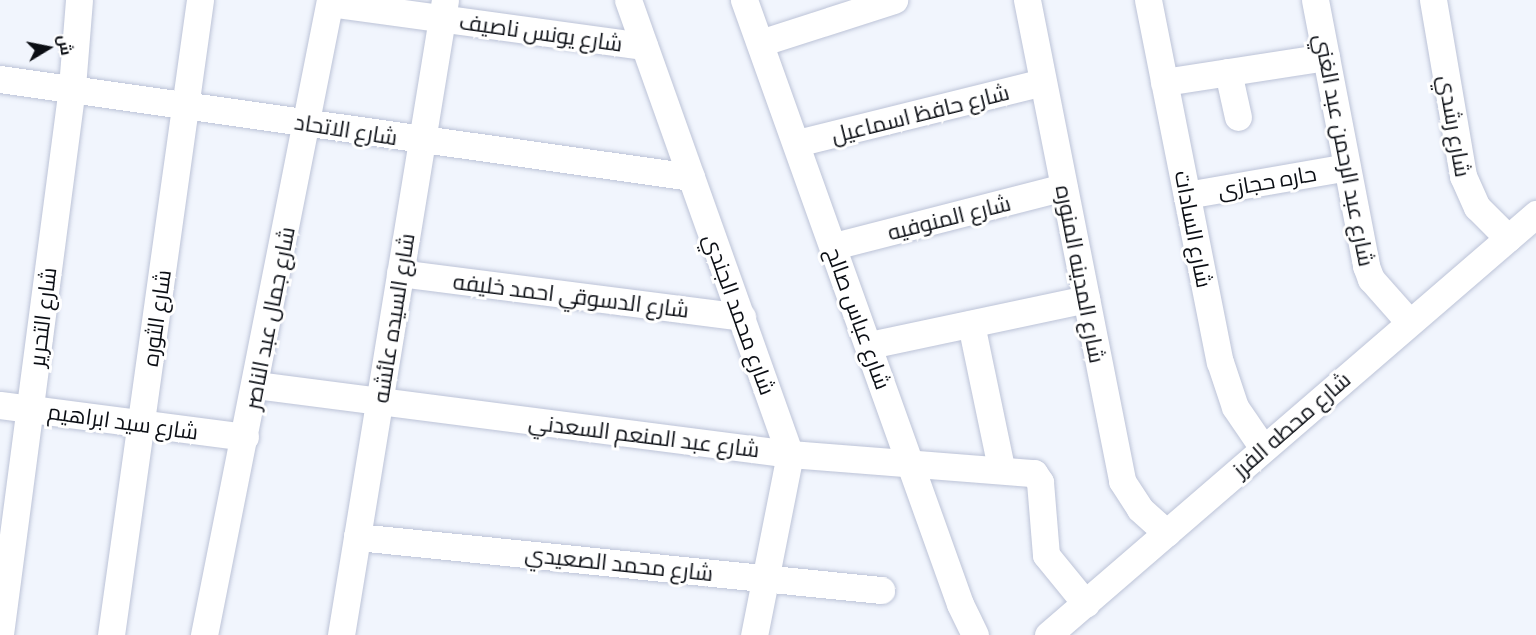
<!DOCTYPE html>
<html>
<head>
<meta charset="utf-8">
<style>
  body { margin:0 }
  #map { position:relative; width:1536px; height:635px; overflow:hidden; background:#f1f5fd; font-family:"Exo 2",Cairo,sans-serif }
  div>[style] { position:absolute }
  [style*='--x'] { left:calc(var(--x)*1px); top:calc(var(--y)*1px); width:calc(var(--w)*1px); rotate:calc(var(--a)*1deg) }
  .roads { filter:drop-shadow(0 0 2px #bcc3d7) drop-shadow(0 0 2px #bcc3d7) }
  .minor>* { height:27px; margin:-13.5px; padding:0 13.5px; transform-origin:13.5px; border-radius:13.5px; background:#fff }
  span { translate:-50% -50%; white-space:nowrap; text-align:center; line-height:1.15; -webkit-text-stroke:6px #fff; paint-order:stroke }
  .street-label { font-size:22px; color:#0b0e14 }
  .north { position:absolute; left:18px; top:18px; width:60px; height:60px; -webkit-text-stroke:4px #fff; paint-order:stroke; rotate:80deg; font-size:16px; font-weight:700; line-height:24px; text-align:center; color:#0b0e14 }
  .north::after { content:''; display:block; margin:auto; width:21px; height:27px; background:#0b0e14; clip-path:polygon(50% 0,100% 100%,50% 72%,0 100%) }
</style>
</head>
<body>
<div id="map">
  <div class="roads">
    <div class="minor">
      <i style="--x:628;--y:0;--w:482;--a:70.4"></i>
      <i style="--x:790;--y:454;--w:185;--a:101.2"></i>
      <i style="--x:744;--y:0;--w:641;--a:70.32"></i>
      <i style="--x:960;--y:604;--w:34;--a:64"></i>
      <i style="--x:1027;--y:0;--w:490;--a:78.8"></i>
      <i style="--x:1122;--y:481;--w:33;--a:57"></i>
      <i style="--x:1140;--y:509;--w:36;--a:42"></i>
      <i style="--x:1148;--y:0;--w:369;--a:78.8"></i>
      <i style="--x:1220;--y:362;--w:47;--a:71.6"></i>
      <i style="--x:1235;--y:407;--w:50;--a:55.7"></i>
      <i style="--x:1315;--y:0;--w:271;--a:79.1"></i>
      <i style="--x:1366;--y:266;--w:14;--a:69"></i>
      <i style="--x:1371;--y:279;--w:57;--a:48.5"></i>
      <i style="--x:1433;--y:0;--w:179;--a:80.3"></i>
      <i style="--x:1463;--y:176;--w:34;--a:66"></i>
      <i style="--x:1477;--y:207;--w:44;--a:45"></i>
      <i style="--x:330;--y:3;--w:317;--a:7.8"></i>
      <i style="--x:760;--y:43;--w:141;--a:-17.8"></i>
      <i style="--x:1228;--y:72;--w:46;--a:77.5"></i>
      <i style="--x:0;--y:79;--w:698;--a:8.07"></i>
      <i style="--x:1164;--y:82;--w:164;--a:-8.8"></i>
      <i style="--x:797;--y:143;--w:253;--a:-13.9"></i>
      <i style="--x:1187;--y:195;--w:162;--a:-9.9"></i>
      <i style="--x:834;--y:246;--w:237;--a:-14.4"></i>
      <i style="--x:400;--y:273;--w:345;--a:7.3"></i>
      <i style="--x:971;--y:324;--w:147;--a:78.2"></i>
      <i style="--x:870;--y:345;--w:221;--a:-12"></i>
      <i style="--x:256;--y:385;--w:538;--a:7.36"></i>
      <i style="--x:790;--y:454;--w:245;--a:4.5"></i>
      <i style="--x:1034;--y:473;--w:11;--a:56"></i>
      <i style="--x:1040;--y:482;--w:73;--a:85.3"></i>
      <i style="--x:1046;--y:555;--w:63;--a:50.8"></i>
      <i style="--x:0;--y:405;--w:247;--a:7.4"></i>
      <i style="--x:357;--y:537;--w:527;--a:5.78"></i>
      <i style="--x:0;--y:634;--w:552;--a:-82.5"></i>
      <i style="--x:72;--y:87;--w:87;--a:-85.4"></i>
      <i style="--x:111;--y:635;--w:641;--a:-82.02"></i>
      <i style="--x:204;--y:635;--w:647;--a:-78.78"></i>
      <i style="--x:341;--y:635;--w:643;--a:-80.7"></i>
      <i style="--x:1048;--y:635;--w:645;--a:-40.78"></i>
    </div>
  </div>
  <div class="street-label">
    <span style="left:541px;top:32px;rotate:8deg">شارع يونس ناصيف</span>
    <span style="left:920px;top:113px;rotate:-14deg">شارع حافظ اسماعيل</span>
    <span style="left:1455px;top:126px;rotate:80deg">شارع رشدي</span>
    <span style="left:346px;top:129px;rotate:9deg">شارع الاتحاد</span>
    <span style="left:1345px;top:150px;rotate:79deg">شارع عبد الرحمن عبد الغني</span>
    <span style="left:1267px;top:181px;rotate:-10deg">حاره حجازى</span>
    <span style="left:949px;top:217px;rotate:-14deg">شارع المنوفيه</span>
    <span style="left:1194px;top:229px;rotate:79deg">شارع السادات</span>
    <span style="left:1081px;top:274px;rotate:79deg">شارع المدينه المنوره</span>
    <span style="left:571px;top:295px;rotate:7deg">شارع الدسوقي احمد خليفه</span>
    <span style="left:740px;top:314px;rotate:70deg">شارع محمد الجندي</span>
    <span style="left:42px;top:317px;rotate:-83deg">شارع التحرير</span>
    <span style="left:156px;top:318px;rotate:-82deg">شارع الثوره</span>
    <span style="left:269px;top:318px;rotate:-79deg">شارع جمال عبد الناصر</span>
    <span style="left:393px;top:318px;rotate:-81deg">شارع السيده عائشه</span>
    <span style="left:859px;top:318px;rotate:70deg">شارع عباس صالح</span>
    <span style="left:123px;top:421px;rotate:8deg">شارع سيد ابراهيم</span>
    <span style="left:1291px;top:424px;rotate:-41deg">شارع محطه الفرز</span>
    <span style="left:644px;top:435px;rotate:7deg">شارع عبد المنعم السعدني</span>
    <span style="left:619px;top:563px;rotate:6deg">شارع محمد الصعيدي</span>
  </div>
  <div class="north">ش</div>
</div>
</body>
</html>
